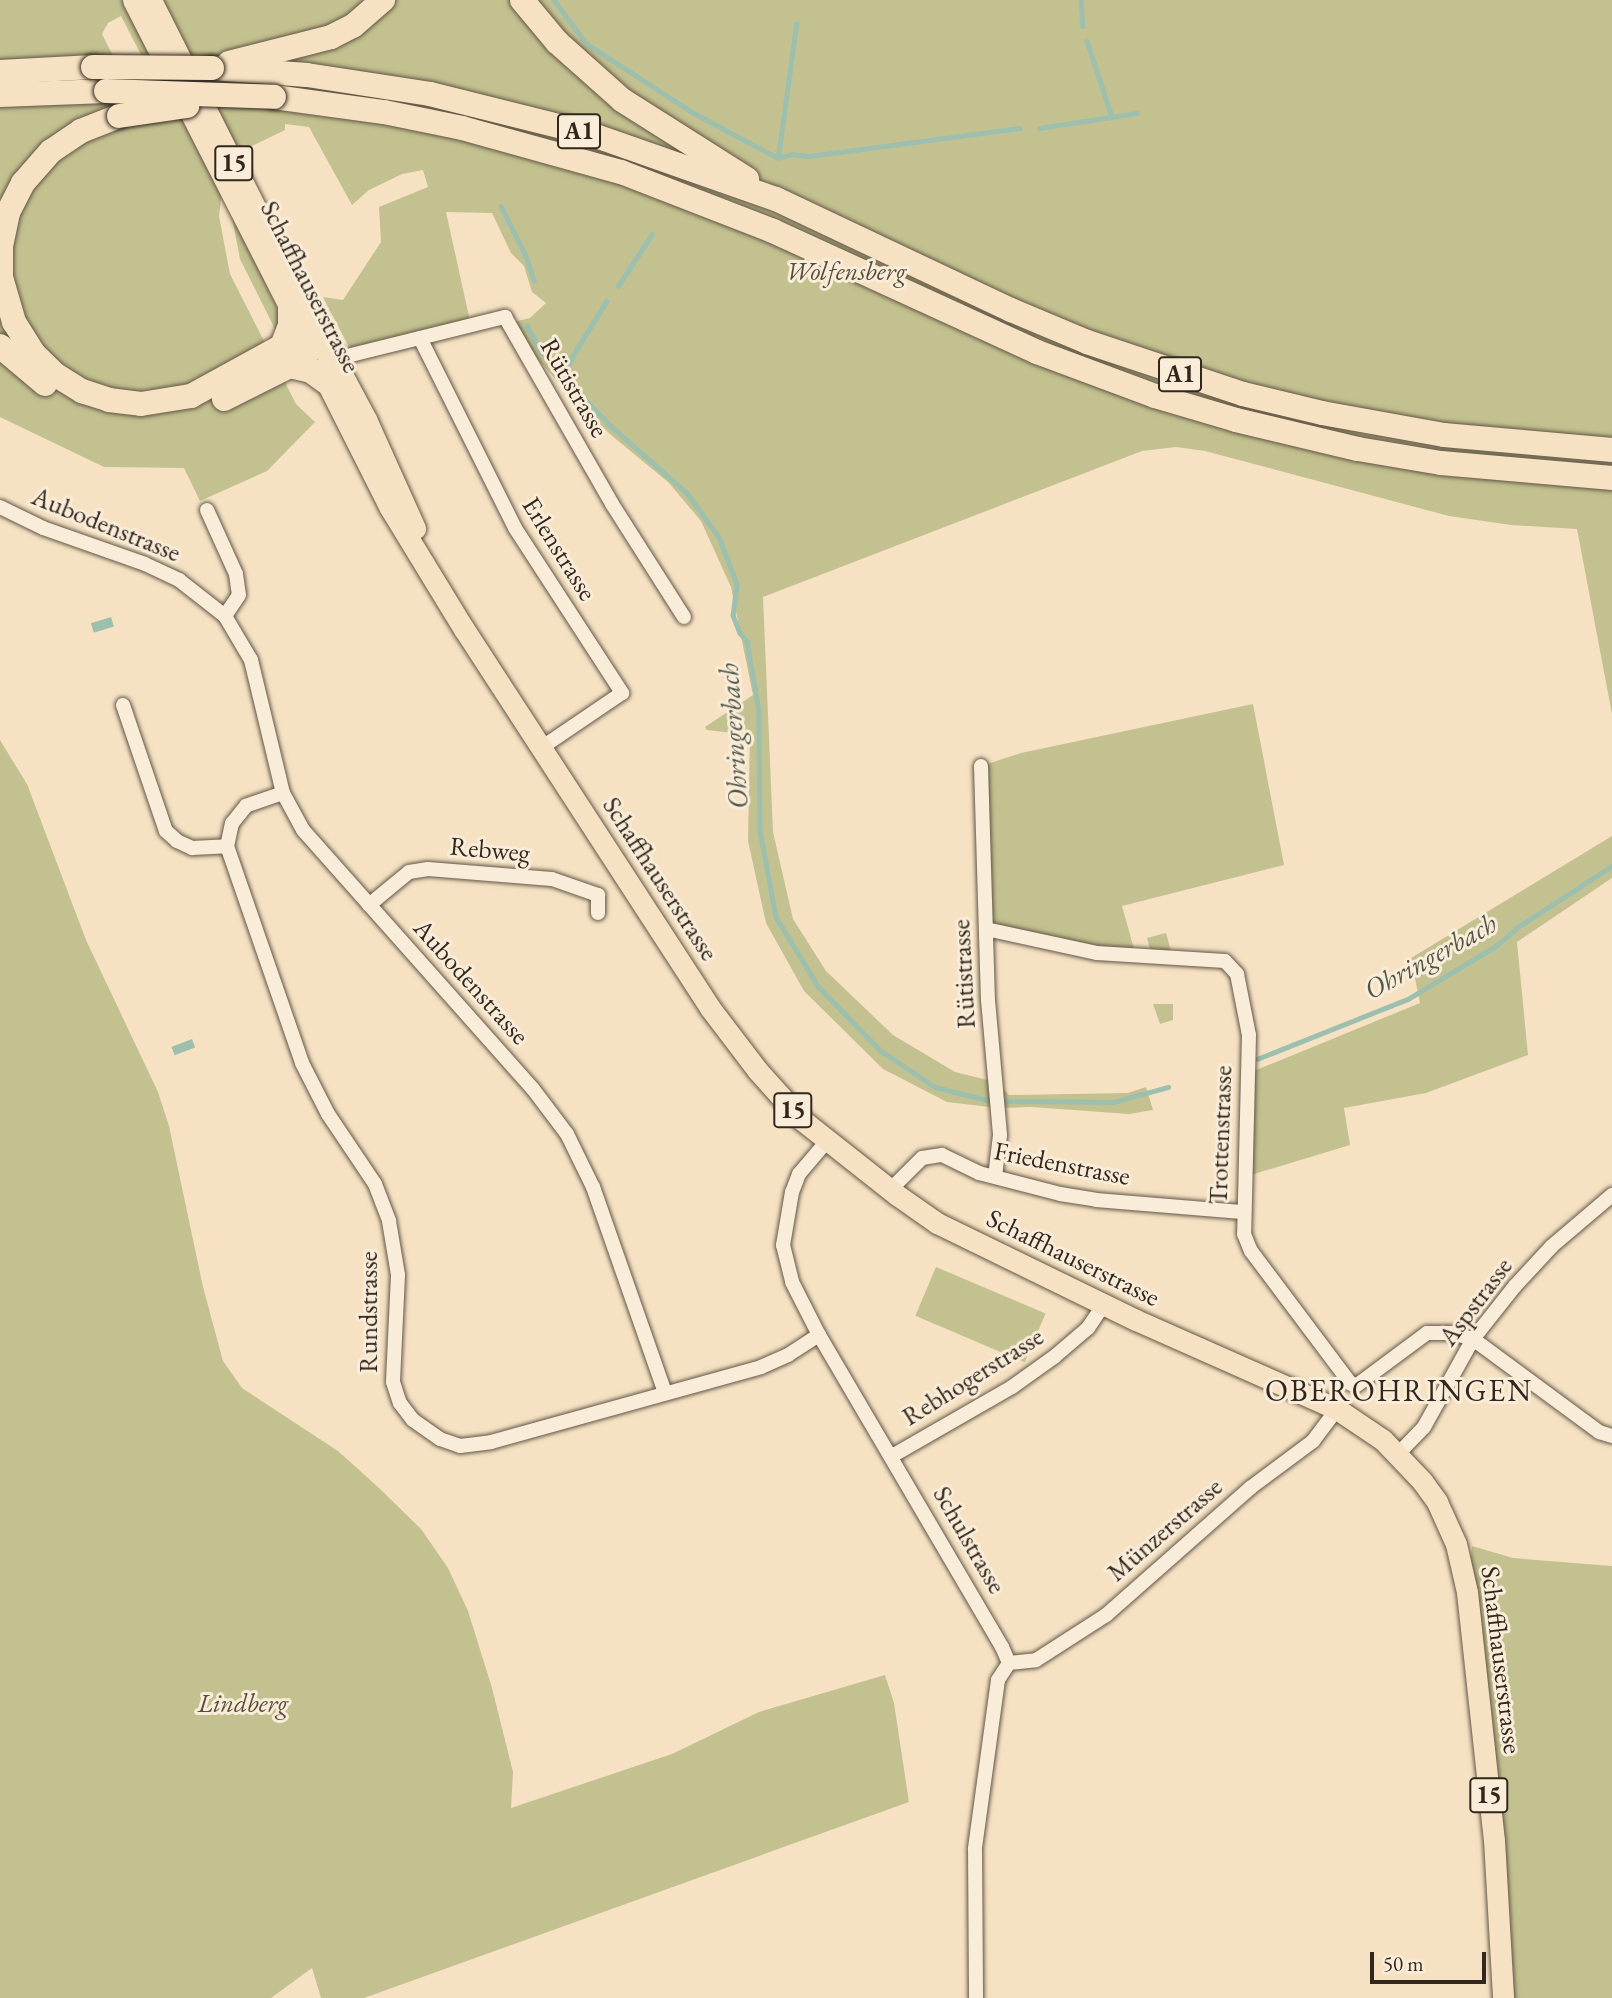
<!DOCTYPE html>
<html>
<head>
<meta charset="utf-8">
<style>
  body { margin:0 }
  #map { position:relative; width:1612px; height:1998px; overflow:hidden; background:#f6e2c3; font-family:"EB Garamond",serif }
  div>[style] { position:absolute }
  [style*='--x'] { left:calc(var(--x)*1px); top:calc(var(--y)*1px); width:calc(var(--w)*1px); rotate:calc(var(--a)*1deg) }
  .green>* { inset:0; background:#c3c18f; transform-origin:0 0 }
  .water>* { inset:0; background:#9dbfae; transform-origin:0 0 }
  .stream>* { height:4.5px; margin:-2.25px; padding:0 2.25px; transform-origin:2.25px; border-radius:2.25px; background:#9dbfae }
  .roads { filter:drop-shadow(0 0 2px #625646) drop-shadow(0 0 2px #625646) }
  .minor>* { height:14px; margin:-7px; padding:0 7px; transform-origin:7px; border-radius:7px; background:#f9ecd8 }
  .primary>* { height:21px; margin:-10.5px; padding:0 10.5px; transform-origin:10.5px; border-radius:10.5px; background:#f6e2c3 }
  .motorway>* { height:24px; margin:-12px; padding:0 12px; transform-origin:12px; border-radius:12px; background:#f6e2c3 }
  .bridges { filter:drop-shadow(0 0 2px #31271d) drop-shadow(0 0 2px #31271d) }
  .motorway-bridge>* { height:24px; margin:-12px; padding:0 12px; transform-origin:12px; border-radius:12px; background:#f6e2c3 }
  span { translate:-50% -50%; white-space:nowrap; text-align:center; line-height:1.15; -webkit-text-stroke:6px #f9ecd8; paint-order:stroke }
  .shield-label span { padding:2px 5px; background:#f9ecd8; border:2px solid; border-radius:5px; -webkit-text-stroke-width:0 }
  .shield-label { font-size:24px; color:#31271d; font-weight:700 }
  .park-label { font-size:26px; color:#564e3a; font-style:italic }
  .street-label { font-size:26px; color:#31271d }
  .water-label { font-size:28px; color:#515548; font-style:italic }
  .quarter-label { font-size:30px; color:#31271d; letter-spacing:2px }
  .scale { position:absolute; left:1370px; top:1952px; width:116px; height:32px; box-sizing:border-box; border:4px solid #31271d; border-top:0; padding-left:9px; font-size:21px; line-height:24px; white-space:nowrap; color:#31271d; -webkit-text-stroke:5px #f9ecd8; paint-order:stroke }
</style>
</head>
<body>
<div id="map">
  <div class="green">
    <i style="clip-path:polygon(evenodd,0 0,1612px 0,1612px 714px,1577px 529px,1511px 525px,1449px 516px,1205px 451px,1176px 447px,1142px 451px,763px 597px,773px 832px,793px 919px,826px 971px,893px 1035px,955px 1072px,996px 1082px,1009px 1095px,1128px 1093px,1146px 1087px,1153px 1110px,1129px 1114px,1032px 1107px,998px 1108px,947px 1102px,883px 1069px,804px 991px,766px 923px,748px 841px,750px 735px,707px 730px,705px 727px,753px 695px,731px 587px,701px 521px,668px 482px,611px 435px,563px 388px,536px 357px,513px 322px,530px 318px,546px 303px,532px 292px,524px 266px,511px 253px,492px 213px,446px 212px,470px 321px,350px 349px,323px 297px,343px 300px,381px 242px,379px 207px,428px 187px,423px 170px,402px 174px,369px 190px,352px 205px,309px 127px,285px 124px,285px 130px,231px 156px,224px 177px,219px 216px,230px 274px,296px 404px,315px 422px,267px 471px,200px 501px,184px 468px,104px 467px,0 417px,0 0,121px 16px,175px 120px,175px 121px,147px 124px,102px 34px,108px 23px,121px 16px)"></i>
    <i style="clip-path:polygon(231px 212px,277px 308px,281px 321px,277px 333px,240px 259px)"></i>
    <i style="clip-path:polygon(1253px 704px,1284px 865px,1122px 906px,1136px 956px,986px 929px,981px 766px,1021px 753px)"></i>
    <i style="clip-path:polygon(0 740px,27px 784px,86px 940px,158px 1092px,169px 1126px,203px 1287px,223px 1361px,242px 1388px,338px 1451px,379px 1488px,421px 1529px,448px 1568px,468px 1611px,492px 1688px,513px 1772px,511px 1808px,672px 1754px,759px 1712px,885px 1675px,894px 1703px,909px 1802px,364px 1998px,321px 1998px,312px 1968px,271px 1998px,0 1998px)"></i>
    <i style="clip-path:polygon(1612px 836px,1612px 878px,1517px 942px,1528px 1055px,1426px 1093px,1344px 1108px,1350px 1145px,1244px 1177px,1249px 1073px,1420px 1003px,1411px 958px)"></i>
    <i style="clip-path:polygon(1166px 933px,1171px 951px,1151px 953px,1147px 938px)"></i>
    <i style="clip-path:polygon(1153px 1004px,1173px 1004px,1173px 1020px,1160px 1024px)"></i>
    <i style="left:936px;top:1267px;width:119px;height:53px;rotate:23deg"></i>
    <i style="clip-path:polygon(1472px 1546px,1513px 1558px,1612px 1566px,1612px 1998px,1503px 1998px,1467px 1592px)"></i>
  </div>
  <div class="water">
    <i style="left:111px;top:617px;width:10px;height:21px;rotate:73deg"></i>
    <i style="left:192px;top:1039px;width:9px;height:22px;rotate:69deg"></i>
  </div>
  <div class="stream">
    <i style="--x:554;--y:0;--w:55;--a:53.1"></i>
    <i style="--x:587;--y:44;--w:125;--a:32.9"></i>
    <i style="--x:692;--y:112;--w:98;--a:28.1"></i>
    <i style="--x:778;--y:158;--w:135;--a:-82.3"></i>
    <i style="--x:1081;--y:0;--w:26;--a:86"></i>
    <i style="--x:1087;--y:41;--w:80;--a:71.8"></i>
    <i style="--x:1039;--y:128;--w:99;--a:-8.7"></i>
    <i style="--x:778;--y:158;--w:15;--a:-16"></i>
    <i style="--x:792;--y:154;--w:17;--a:7"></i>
    <i style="--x:809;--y:156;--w:213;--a:-7.6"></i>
    <i style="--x:501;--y:206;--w:56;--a:63.4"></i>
    <i style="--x:526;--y:256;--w:26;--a:72"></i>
    <i style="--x:618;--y:286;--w:62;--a:-56.8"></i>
    <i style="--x:607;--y:301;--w:65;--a:121.7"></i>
    <i style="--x:573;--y:356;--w:23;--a:115"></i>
    <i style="--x:563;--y:377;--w:71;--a:45.6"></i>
    <i style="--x:613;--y:428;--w:98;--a:41.3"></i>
    <i style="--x:687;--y:493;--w:54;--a:54"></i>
    <i style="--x:719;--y:537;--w:50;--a:69"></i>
    <i style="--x:737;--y:584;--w:31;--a:97"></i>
    <i style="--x:733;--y:615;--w:19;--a:69"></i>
    <i style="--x:740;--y:633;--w:11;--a:49"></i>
    <i style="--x:747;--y:641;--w:71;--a:80.3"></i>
    <i style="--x:759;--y:711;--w:119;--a:89.5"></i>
    <i style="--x:760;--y:830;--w:88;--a:79.6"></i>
    <i style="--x:776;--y:917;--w:81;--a:58.7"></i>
    <i style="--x:818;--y:986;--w:89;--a:45.9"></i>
    <i style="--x:880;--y:1050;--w:66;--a:33.9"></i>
    <i style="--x:935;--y:1087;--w:54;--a:14"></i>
    <i style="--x:527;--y:325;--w:30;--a:62"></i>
    <i style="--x:541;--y:351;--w:34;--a:50"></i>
    <i style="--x:1257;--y:1059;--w:162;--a:-21.7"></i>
    <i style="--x:1408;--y:999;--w:103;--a:-31.1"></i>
    <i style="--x:1496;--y:946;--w:29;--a:-41"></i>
    <i style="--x:1518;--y:927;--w:112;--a:-33"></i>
    <i style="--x:1006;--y:1101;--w:107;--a:0.5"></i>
    <i style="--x:1113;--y:1102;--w:57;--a:-15.3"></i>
  </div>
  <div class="roads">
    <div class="minor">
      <i style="--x:420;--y:338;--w:212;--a:63.4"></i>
      <i style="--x:515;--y:528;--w:197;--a:57"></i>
      <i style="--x:622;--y:693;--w:98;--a:145.8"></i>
      <i style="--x:351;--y:355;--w:159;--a:-13.9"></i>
      <i style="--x:505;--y:317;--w:215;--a:60.2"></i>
      <i style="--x:612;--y:504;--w:134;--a:57.5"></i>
      <i style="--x:0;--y:507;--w:48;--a:26"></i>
      <i style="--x:43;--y:528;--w:108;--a:19.4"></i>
      <i style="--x:145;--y:564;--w:38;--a:25"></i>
      <i style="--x:179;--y:580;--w:58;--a:38"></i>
      <i style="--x:225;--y:616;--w:51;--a:59.4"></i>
      <i style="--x:251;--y:660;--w:137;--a:76.5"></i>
      <i style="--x:283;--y:793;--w:42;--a:61.6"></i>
      <i style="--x:303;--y:830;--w:346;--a:48.4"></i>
      <i style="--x:533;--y:1089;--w:56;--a:52.9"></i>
      <i style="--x:567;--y:1134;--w:59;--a:63.9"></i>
      <i style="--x:593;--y:1187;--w:218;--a:70.7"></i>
      <i style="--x:207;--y:510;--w:70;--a:65.6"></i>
      <i style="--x:236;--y:574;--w:21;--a:82"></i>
      <i style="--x:239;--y:595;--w:25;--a:124"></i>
      <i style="--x:123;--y:705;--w:133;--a:71.2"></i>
      <i style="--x:166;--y:831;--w:15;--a:42"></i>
      <i style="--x:177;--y:841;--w:17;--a:25"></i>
      <i style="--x:192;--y:848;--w:35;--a:-3"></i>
      <i style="--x:981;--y:766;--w:234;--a:88.3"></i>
      <i style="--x:988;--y:1000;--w:136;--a:84.9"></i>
      <i style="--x:1000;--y:1135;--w:42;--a:96.8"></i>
      <i style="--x:283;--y:793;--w:39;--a:161"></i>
      <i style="--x:246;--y:806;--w:22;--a:129"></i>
      <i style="--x:232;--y:823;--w:24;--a:102"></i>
      <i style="--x:227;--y:846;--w:230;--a:70.9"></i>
      <i style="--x:302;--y:1063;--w:57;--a:63"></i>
      <i style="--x:328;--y:1114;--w:84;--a:56.1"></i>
      <i style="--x:375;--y:1184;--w:40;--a:69"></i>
      <i style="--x:389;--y:1221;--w:55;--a:80.5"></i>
      <i style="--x:398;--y:1275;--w:107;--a:92.7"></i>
      <i style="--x:393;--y:1382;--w:22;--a:72"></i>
      <i style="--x:400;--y:1403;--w:21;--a:53"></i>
      <i style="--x:413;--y:1420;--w:33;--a:35"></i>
      <i style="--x:440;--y:1439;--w:21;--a:19"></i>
      <i style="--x:460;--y:1446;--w:31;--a:-7"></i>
      <i style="--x:491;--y:1442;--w:280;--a:-15.5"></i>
      <i style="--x:761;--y:1367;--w:30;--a:-24"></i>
      <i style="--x:788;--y:1355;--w:37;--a:-33"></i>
      <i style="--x:369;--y:905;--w:52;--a:-39.5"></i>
      <i style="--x:409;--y:872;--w:19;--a:-9"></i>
      <i style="--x:428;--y:869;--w:124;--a:4.6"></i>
      <i style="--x:552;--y:879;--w:49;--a:19.2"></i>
      <i style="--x:598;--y:895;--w:18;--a:90"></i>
      <i style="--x:986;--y:929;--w:114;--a:12.2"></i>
      <i style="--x:1097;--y:953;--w:128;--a:3.6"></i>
      <i style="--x:1225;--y:961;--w:18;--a:47"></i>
      <i style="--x:1237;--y:974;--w:62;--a:78.9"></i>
      <i style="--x:1249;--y:1035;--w:199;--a:91.4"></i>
      <i style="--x:1244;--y:1234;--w:18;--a:68"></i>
      <i style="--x:1251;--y:1251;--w:166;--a:53.1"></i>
      <i style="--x:1351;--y:1384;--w:6;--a:9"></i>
      <i style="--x:1357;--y:1385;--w:87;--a:-36.6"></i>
      <i style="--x:1427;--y:1333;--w:26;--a:0"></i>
      <i style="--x:1453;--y:1333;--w:21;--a:17"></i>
      <i style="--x:1473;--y:1339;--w:157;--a:36.4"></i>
      <i style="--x:1599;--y:1432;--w:14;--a:17"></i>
      <i style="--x:827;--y:1141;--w:43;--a:130.3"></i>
      <i style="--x:799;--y:1174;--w:19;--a:111"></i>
      <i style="--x:792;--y:1192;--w:54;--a:99.6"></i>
      <i style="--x:783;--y:1245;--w:38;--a:76"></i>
      <i style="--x:792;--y:1282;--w:59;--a:63"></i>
      <i style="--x:819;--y:1335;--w:362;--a:59.6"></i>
      <i style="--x:1002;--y:1647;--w:17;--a:66"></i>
      <i style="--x:1009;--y:1663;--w:20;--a:123"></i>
      <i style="--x:998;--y:1680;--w:171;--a:97.8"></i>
      <i style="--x:975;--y:1849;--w:149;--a:89.6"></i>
      <i style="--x:890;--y:1190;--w:45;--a:-45"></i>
      <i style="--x:922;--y:1158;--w:20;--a:-9"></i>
      <i style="--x:942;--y:1155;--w:41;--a:25.9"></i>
      <i style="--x:979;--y:1173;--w:84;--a:14.5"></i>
      <i style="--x:1060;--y:1194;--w:36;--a:9"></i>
      <i style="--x:1096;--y:1200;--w:146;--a:4.7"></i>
      <i style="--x:1398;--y:1454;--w:37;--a:-46"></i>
      <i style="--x:1424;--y:1427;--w:101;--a:-60.9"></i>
      <i style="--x:1473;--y:1339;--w:68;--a:-51.6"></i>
      <i style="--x:1515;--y:1286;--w:54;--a:-47.2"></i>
      <i style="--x:1552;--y:1246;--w:79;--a:-40.4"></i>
      <i style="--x:892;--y:1456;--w:138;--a:-29.9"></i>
      <i style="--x:1012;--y:1387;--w:52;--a:-35.5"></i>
      <i style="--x:1054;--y:1357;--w:45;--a:-40.5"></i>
      <i style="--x:1088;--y:1328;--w:29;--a:-56"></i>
      <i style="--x:1009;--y:1663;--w:27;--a:-6"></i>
      <i style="--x:1036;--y:1660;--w:83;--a:-32.7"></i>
      <i style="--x:1106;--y:1615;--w:192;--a:-41.4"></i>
      <i style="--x:1250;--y:1488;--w:79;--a:-36.7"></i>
      <i style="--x:1313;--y:1441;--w:40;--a:-53"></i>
    </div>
    <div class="primary">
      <i style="--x:133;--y:0;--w:364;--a:63"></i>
      <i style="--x:151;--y:0;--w:322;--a:63.3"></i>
      <i style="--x:296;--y:288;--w:149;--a:61.9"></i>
      <i style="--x:366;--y:419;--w:120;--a:65.8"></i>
      <i style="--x:320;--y:369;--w:156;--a:63.3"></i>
      <i style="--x:390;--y:508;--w:142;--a:58.6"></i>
      <i style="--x:464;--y:629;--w:452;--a:57"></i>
      <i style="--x:710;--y:1008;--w:79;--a:52.7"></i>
      <i style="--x:758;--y:1071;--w:66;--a:48.1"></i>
      <i style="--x:802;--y:1120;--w:121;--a:38.3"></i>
      <i style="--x:897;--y:1195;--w:49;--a:35"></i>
      <i style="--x:937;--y:1223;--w:221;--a:26"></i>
      <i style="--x:1136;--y:1320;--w:220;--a:23.9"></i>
      <i style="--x:1337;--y:1409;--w:55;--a:34"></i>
      <i style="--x:1383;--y:1440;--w:57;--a:46.4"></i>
      <i style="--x:1422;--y:1481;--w:26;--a:54"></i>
      <i style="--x:1437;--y:1502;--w:46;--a:65.7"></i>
      <i style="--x:1456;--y:1544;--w:49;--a:77.1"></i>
      <i style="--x:1467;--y:1592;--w:249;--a:83.8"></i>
      <i style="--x:1494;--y:1840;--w:158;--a:86.7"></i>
    </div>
    <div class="motorway">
      <i style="--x:522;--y:0;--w:55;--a:50.2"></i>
      <i style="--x:557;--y:42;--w:87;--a:41.7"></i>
      <i style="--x:622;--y:100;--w:148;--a:32.3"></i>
      <i style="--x:229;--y:63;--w:105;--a:-14.3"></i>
      <i style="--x:331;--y:37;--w:25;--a:-27"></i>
      <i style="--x:353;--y:26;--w:40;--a:-41"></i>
      <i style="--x:212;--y:68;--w:95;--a:4.2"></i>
      <i style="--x:307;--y:75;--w:124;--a:8.8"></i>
      <i style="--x:430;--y:94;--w:165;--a:14"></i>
      <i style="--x:590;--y:134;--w:197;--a:19.3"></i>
      <i style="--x:776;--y:199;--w:260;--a:25.3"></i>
      <i style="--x:1011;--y:310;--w:82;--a:22.8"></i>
      <i style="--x:1087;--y:342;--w:164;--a:18.4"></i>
      <i style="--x:1243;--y:394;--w:81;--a:13.5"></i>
      <i style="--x:1322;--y:413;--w:124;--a:10.2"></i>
      <i style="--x:1444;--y:435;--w:169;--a:5.1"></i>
      <i style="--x:0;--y:72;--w:93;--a:-3.1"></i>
      <i style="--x:0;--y:95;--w:106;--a:-2.2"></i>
      <i style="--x:274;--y:97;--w:111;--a:7.8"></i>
      <i style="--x:384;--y:112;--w:80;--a:11.6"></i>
      <i style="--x:462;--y:128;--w:165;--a:15.5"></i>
      <i style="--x:621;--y:172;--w:163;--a:21.2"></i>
      <i style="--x:773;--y:231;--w:290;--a:24.6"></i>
      <i style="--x:1037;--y:352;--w:126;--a:20.4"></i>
      <i style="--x:1155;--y:396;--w:84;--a:16.5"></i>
      <i style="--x:1236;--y:420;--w:125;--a:13.4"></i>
      <i style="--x:1358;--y:449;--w:84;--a:9.6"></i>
      <i style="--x:1441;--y:463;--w:172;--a:5"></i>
      <i style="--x:119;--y:116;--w:41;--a:158.5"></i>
      <i style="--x:81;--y:131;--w:36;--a:146"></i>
      <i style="--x:51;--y:151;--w:43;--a:131.2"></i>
      <i style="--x:23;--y:183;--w:34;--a:117"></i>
      <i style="--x:8;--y:213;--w:33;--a:102"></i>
      <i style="--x:1;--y:245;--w:32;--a:90"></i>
      <i style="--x:1;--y:277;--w:47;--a:73.9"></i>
      <i style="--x:14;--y:322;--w:38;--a:58"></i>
      <i style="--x:34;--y:354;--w:30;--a:44"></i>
      <i style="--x:56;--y:375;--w:31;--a:32"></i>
      <i style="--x:82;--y:391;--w:28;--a:18"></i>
      <i style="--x:109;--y:400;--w:32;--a:7"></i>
      <i style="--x:141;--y:404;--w:51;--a:-9.1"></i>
      <i style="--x:191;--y:396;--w:104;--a:-28.8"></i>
      <i style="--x:282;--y:346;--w:16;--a:-15"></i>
      <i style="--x:297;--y:342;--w:17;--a:0"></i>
      <i style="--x:314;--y:342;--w:22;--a:34"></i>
      <i style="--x:0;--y:346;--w:59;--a:40.2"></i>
      <i style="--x:282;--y:346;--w:22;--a:-69"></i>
      <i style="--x:290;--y:325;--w:15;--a:-90"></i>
      <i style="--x:290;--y:366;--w:22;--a:13"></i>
      <i style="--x:311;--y:371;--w:19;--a:36"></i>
      <i style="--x:224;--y:399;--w:74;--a:-26.6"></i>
      <i style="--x:290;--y:366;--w:27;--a:-39"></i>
      <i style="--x:311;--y:349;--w:19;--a:-74"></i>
      <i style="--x:316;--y:331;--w:12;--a:-95"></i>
    </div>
  </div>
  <div class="bridges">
    <div class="motorway-bridge">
      <i style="--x:93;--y:67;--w:119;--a:0.5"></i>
      <i style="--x:106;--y:91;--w:168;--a:2"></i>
      <i style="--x:119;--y:116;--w:69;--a:-8.4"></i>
    </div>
  </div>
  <div class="shield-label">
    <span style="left:579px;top:131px">A1</span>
    <span style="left:234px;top:163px">15</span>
    <span style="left:1180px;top:374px">A1</span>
    <span style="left:793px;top:1110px">15</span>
    <span style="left:1489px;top:1795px">15</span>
  </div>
  <div class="park-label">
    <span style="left:846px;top:272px">Wolfensberg</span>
    <span style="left:243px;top:1704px">Lindberg</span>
  </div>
  <div class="street-label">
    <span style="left:310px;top:287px;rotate:63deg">Schaffhauserstrasse</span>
    <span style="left:574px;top:388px;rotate:60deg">Rütistrasse</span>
    <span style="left:106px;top:525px;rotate:22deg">Aubodenstrasse</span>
    <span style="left:559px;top:549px;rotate:58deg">Erlenstrasse</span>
    <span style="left:490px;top:850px;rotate:5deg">Rebweg</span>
    <span style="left:660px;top:879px;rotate:57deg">Schaffhauserstrasse</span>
    <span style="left:964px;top:974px;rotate:-93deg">Rütistrasse</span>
    <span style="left:471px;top:982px;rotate:48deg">Aubodenstrasse</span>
    <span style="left:1221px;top:1135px;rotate:-88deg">Trottenstrasse</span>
    <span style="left:1062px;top:1164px;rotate:11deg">Friedenstrasse</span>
    <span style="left:1073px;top:1258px;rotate:26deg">Schaffhauserstrasse</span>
    <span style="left:1476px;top:1302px;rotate:-53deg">Aspstrasse</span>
    <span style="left:369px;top:1312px;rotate:-90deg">Rundstrasse</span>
    <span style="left:973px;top:1377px;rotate:-32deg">Rebhogerstrasse</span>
    <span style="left:1165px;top:1530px;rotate:-41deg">Münzerstrasse</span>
    <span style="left:969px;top:1540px;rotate:60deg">Schulstrasse</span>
    <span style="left:1501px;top:1660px;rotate:83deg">Schaffhauserstrasse</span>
  </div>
  <div class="water-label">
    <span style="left:733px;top:736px;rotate:-94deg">Ohringerbach</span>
    <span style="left:1430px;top:956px;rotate:-29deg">Ohringerbach</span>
  </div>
  <div class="quarter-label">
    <span style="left:1399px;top:1391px">OBEROHRINGEN</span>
  </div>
  <div class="scale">50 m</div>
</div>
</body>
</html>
